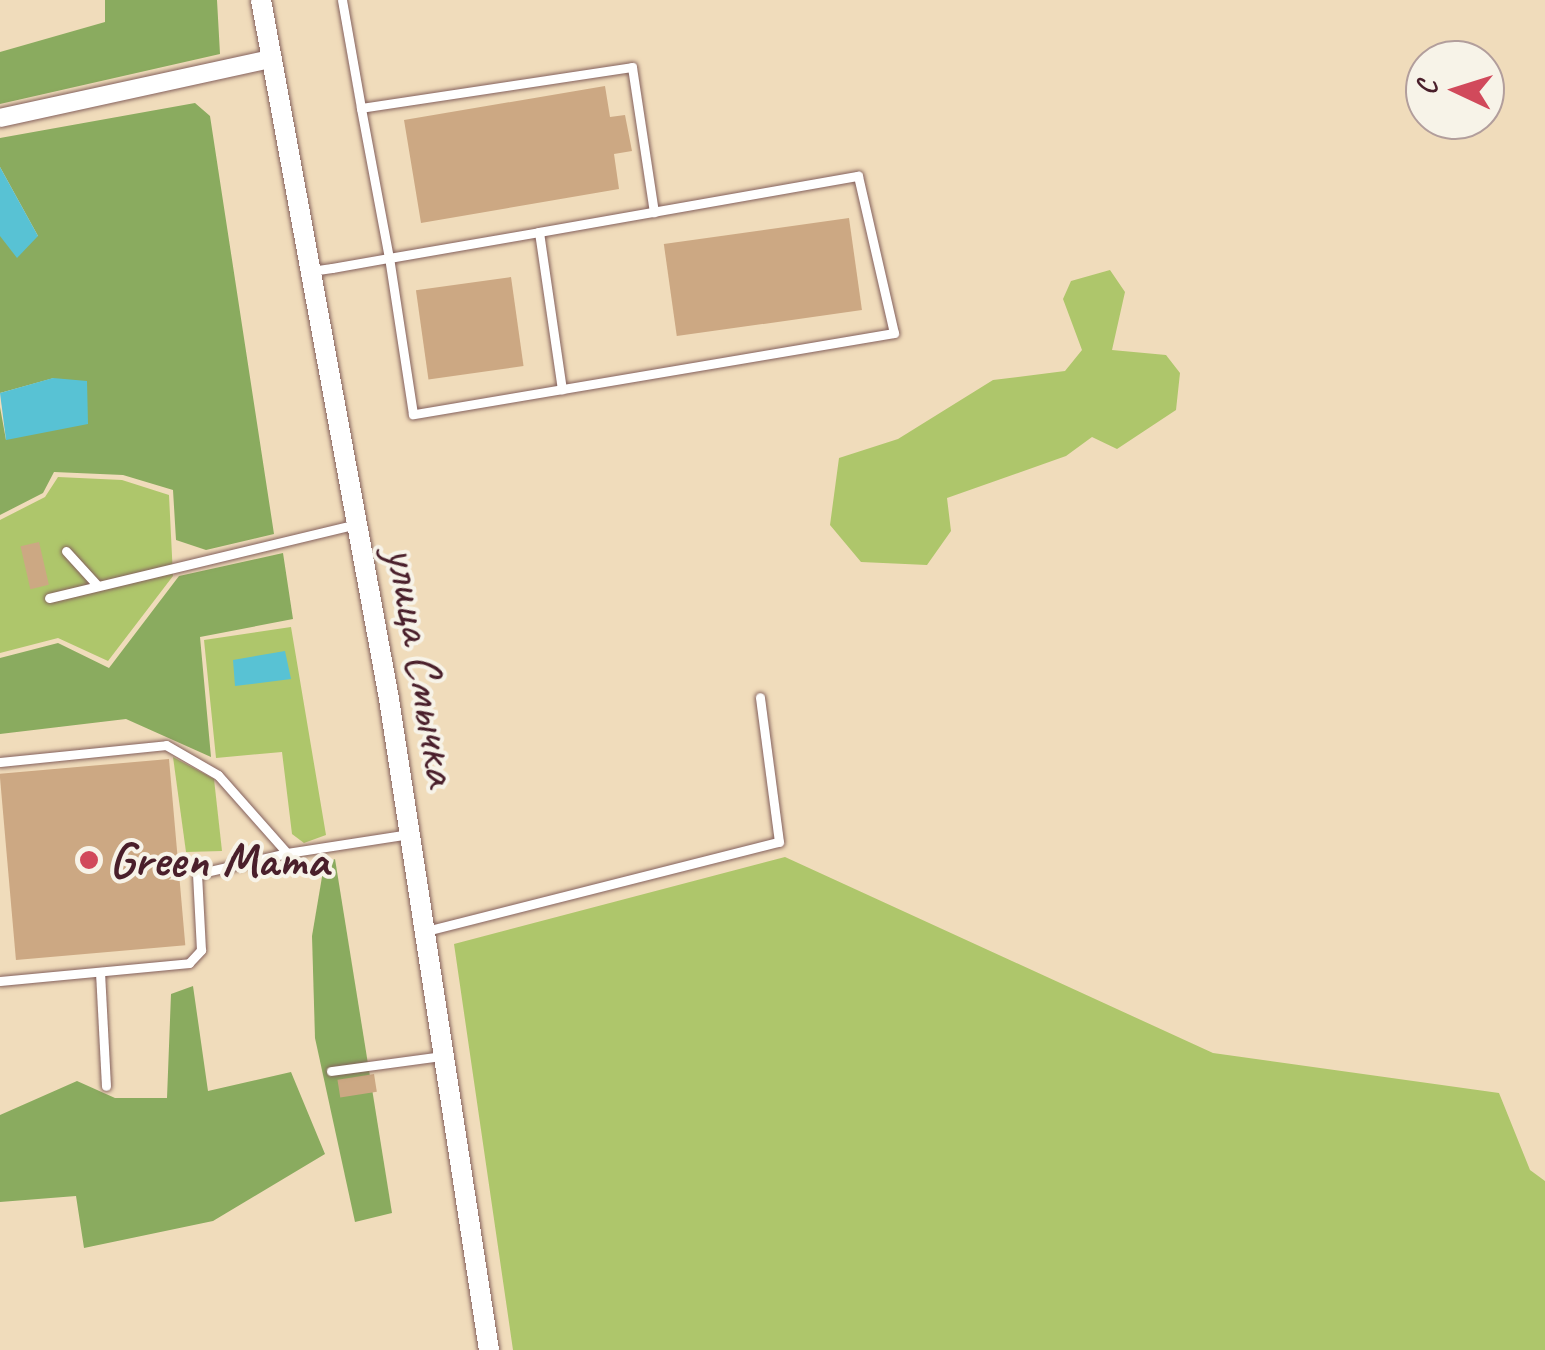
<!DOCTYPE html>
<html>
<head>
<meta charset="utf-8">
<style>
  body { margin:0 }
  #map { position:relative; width:1545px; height:1350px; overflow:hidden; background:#f0dcbb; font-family:Caveat,sans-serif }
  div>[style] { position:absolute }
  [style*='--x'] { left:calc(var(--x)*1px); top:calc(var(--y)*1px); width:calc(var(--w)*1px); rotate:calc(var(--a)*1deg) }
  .green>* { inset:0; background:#aec66b }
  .forest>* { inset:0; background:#8aab5f }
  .water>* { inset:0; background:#58c2d4 }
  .building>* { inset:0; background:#cca883; transform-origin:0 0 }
  .roads { filter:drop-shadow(0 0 2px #84615d) drop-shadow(0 0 2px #84615d) }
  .service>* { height:9px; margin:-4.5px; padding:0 4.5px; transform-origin:4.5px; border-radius:4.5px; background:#fff }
  .minor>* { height:18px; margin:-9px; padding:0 9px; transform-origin:9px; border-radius:9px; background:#fff }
  .tertiary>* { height:20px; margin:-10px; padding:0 10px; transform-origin:10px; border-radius:10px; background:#fff }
  .dots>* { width:28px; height:28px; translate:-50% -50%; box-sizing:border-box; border:5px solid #f7f3e8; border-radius:50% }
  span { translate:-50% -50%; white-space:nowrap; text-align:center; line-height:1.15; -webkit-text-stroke:8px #f7f3e8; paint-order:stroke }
  .street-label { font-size:50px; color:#4a1f2b }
  .poi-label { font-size:50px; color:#4a1f2b; font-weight:700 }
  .left { translate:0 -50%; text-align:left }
  .north { position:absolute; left:1405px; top:40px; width:100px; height:100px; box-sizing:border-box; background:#f7f3e8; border:2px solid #b29e9c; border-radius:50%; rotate:274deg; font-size:28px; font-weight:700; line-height:40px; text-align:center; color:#4a1f2b }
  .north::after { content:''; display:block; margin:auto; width:35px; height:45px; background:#d1495b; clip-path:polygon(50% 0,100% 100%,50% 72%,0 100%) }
</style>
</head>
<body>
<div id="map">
  <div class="green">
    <i style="clip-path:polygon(1110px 270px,1125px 292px,1112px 350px,1166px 355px,1180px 373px,1176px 410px,1117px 449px,1092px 437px,1066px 456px,947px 498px,951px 531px,927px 565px,861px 562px,830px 525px,839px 458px,898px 439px,993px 380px,1065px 371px,1082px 350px,1063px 299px,1071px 281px)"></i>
    <i style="clip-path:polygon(58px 477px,122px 480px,169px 495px,173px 576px,108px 661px,58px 638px,0 653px,0 520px,45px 497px)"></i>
    <i style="clip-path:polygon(291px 627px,326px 835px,304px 843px,292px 834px,282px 752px,216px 758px,204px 640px)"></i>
    <i style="clip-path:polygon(173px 757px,214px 779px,222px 851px,186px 852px)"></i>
    <i style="clip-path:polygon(785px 857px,1213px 1053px,1499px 1093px,1530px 1170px,1545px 1181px,1545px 1350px,513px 1350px,454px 944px)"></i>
  </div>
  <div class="forest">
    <i style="clip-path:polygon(105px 0,217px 0,220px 54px,0 104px,0 52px,105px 22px)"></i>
    <i style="clip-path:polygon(195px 103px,210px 116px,274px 534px,206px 550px,176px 540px,173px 490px,123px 475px,54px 472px,43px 493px,0 515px,0 407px,6px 440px,54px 378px,0 393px,0 236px,38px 236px,0 167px,0 138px)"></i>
    <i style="clip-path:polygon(283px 553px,293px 619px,200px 637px,211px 757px,126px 719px,0 734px,0 658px,58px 643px,109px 668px,179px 576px)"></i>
    <i style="clip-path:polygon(335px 859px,392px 1213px,355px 1222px,315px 1038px,312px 936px,324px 865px)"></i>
    <i style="clip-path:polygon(193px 986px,208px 1091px,291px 1072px,325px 1154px,213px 1221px,84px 1248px,76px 1196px,0 1202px,0 1115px,77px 1081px,115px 1098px,167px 1098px,171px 994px)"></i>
  </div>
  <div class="water">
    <i style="clip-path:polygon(0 167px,38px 236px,17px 258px,0 236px)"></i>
    <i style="clip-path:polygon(53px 378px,87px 381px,88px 424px,6px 440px,0 393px)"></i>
    <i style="clip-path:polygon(285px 651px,291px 679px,235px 686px,233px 660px)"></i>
  </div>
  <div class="building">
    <i style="clip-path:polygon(605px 86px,610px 117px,625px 115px,632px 151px,614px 154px,619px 189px,421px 223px,404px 120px)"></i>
    <i style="left:849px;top:218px;width:93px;height:187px;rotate:82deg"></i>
    <i style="left:511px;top:277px;width:90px;height:96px;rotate:82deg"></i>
    <i style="left:39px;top:542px;width:44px;height:19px;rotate:77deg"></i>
    <i style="left:169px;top:759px;width:187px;height:170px;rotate:85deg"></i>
    <i style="left:374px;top:1074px;width:18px;height:37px;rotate:81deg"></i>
  </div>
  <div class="roads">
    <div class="service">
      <i style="--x:342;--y:0;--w:110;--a:80"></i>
      <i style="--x:539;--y:232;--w:159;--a:81.7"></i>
      <i style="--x:311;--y:271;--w:21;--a:-8"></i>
      <i style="--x:332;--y:268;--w:58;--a:-10"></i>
      <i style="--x:389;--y:258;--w:152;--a:-9.8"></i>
      <i style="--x:539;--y:232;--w:324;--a:-10"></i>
      <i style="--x:858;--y:176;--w:161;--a:77.1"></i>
      <i style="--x:894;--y:333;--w:488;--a:170.4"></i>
      <i style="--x:413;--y:414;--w:158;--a:-98.7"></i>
      <i style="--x:389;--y:258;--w:153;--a:-100.6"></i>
      <i style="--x:361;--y:108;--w:274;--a:-8.6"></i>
      <i style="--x:632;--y:67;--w:147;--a:81.4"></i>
      <i style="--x:66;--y:551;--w:47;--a:47.6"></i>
      <i style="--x:49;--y:598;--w:314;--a:-13.5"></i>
      <i style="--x:0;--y:762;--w:167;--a:-5.8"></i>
      <i style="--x:166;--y:745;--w:60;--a:30"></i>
      <i style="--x:218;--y:775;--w:104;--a:48.5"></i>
      <i style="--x:287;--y:853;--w:124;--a:-8.8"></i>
      <i style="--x:426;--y:931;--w:364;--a:-14.2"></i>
      <i style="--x:779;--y:842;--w:146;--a:-97.5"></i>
      <i style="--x:100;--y:972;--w:114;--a:87"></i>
      <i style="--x:0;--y:981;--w:190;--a:-5.4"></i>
      <i style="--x:189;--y:963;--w:18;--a:-47"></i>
      <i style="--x:201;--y:950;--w:76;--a:-93"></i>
      <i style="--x:197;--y:874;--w:92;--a:-13.1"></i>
      <i style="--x:331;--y:1071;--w:112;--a:-7.7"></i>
    </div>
    <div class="minor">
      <i style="--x:0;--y:118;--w:277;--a:-12.3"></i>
    </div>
    <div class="tertiary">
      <i style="--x:261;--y:0;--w:711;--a:79.62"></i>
      <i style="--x:389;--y:699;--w:659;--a:81.27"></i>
    </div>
  </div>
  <div class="dots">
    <i style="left:89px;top:860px;background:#d1495b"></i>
  </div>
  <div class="street-label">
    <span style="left:423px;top:666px;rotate:80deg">улица Смычка</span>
  </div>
  <div class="poi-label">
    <span class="left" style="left:109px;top:860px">Green Mama</span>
  </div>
  <div class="north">С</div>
</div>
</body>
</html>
